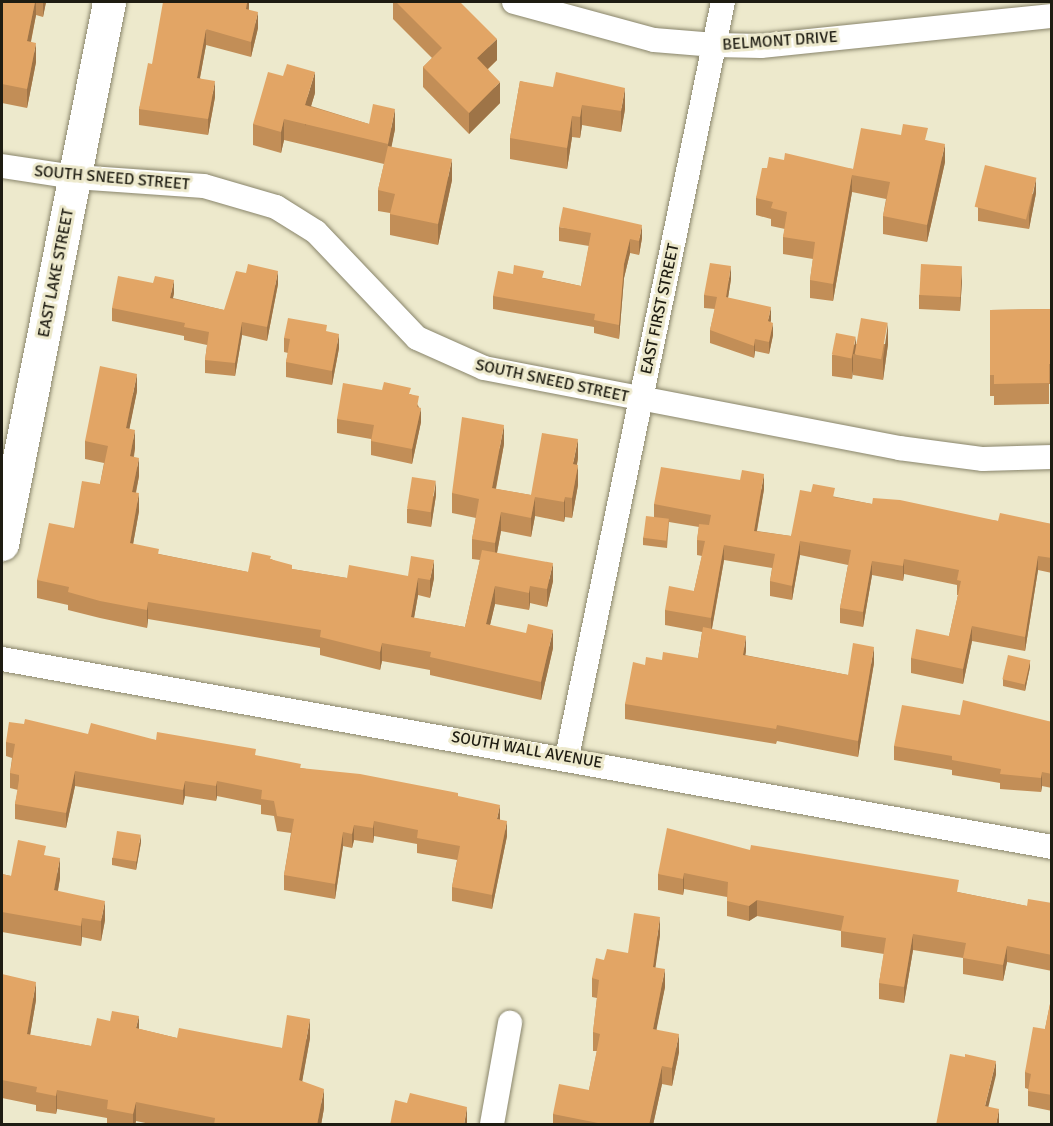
<!DOCTYPE html>
<html>
<head>
<meta charset="utf-8">
<style>
  body { margin:0 }
  #map { position:relative; width:1053px; height:1126px; overflow:hidden; background:#ede9cc; font-family:Signika,sans-serif }
  div>[style] { position:absolute }
  [style*='--x'] { left:calc(var(--x)*1px); top:calc(var(--y)*1px); width:calc(var(--w)*1px); rotate:calc(var(--a)*1deg) }
  .roads { filter:drop-shadow(0 0 2px #89856b) drop-shadow(0 0 2px #89856b) }
  .street>* { height:24px; margin:-12px; padding:0 12px; transform-origin:12px; border-radius:12px; background:#fff }
  .secondary>* { height:33px; margin:-16.5px; padding:0 16.5px; transform-origin:16.5px; border-radius:16.5px; background:#fff }
  .wall>* { inset:0; background:#c28e57 }
  .shaded-wall>* { inset:0; background:#9e7447 }
  .building>* { inset:0; background:#e2a565; transform-origin:0 0 }
  span { translate:-50% -50%; white-space:nowrap; text-align:center; line-height:1.15; -webkit-text-stroke:6px #ede9cc; paint-order:stroke }
  .street-label { font-size:16px; color:#1e1c12 }
  .frame { position:absolute; inset:0; border:3px solid #1e1c12; pointer-events:none }
</style>
</head>
<body>
<div id="map">
  <div class="roads">
    <div class="street">
      <i style="--x:514;--y:2;--w:145;--a:15.2"></i>
      <i style="--x:654;--y:40;--w:61;--a:4.7"></i>
      <i style="--x:715;--y:45;--w:46;--a:1.2"></i>
      <i style="--x:761;--y:46;--w:293;--a:-5.9"></i>
      <i style="--x:2;--y:166;--w:74;--a:8.6"></i>
      <i style="--x:75;--y:177;--w:129;--a:4"></i>
      <i style="--x:204;--y:186;--w:75;--a:16.3"></i>
      <i style="--x:276;--y:207;--w:47;--a:32"></i>
      <i style="--x:316;--y:232;--w:146;--a:46.4"></i>
      <i style="--x:417;--y:338;--w:73;--a:24.1"></i>
      <i style="--x:484;--y:368;--w:423;--a:10.9"></i>
      <i style="--x:899;--y:448;--w:85;--a:7.5"></i>
      <i style="--x:983;--y:459;--w:69;--a:-1.7"></i>
      <i style="--x:2;--y:659;--w:1067;--a:10.15"></i>
      <i style="--x:567;--y:757;--w:771;--a:-78.33"></i>
      <i style="--x:492;--y:1124;--w:103;--a:-79.9"></i>
    </div>
    <div class="secondary">
      <i style="--x:2;--y:544;--w:552;--a:-78.83"></i>
    </div>
  </div>
  <div class="wall">
    <i style="clip-path:polygon(2px 2px,46px 2px,43px 17px,36px 15px,31px 42px,36px 62px,27px 108px,2px 103px)"></i>
    <i style="clip-path:polygon(249px 2px,249px 10px,258px 28px,251px 57px,206px 45px,200px 78px,215px 97px,208px 135px,139px 125px,139px 109px,152px 64px)"></i>
    <i style="clip-path:polygon(393px 2px,460px 2px,497px 60px,488px 69px,500px 103px,469px 134px,423px 87px,423px 67px,432px 58px,393px 19px)"></i>
    <i style="clip-path:polygon(520px 81px,625px 109px,621px 132px,582px 125px,580px 138px,572px 137px,567px 169px,510px 159px,510px 138px)"></i>
    <i style="clip-path:polygon(315px 93px,311px 106px,369px 124px,395px 129px,391px 147px,452px 180px,438px 245px,390px 235px,390px 213px,378px 211px,378px 190px,384px 164px,284px 140px,281px 153px,253px 145px,253px 124px)"></i>
    <i style="clip-path:polygon(901px 135px,928px 141px,945px 162px,927px 242px,883px 234px,883px 216px,886px 199px,852px 192px,833px 301px,810px 298px,810px 280px,813px 259px,783px 254px,783px 237px,785px 229px,771px 226px,771px 219px,756px 215px,756px 198px,767px 168px,784px 160px,853px 169px)"></i>
    <i style="clip-path:polygon(1036px 193px,1029px 229px,978px 221px,978px 207px)"></i>
    <i style="clip-path:polygon(559px 227px,642px 238px,639px 255px,630px 253px,624px 278px,619px 339px,594px 333px,594px 327px,493px 309px,493px 296px,513px 274px,544px 278px,581px 286px,589px 246px,559px 241px)"></i>
    <i style="clip-path:polygon(731px 279px,728px 298px,771px 320px,770px 322px,773px 335px,769px 354px,755px 351px,754px 358px,710px 343px,710px 330px,715px 309px,704px 308px,704px 295px)"></i>
    <i style="clip-path:polygon(962px 280px,960px 311px,919px 309px,919px 295px)"></i>
    <i style="clip-path:polygon(278px 284px,267px 341px,242px 335px,235px 376px,205px 373px,205px 360px,207px 345px,184px 340px,184px 336px,112px 321px,112px 308px,174px 293px,173px 298px,224px 310px)"></i>
    <i style="clip-path:polygon(1052px 309px,1052px 384px,1049px 384px,1049px 404px,994px 405px,994px 396px,990px 396px,990px 310px)"></i>
    <i style="clip-path:polygon(327px 332px,339px 348px,332px 385px,286px 377px,286px 362px,288px 353px,284px 352px,284px 338px)"></i>
    <i style="clip-path:polygon(856px 344px,888px 344px,883px 380px,853px 375px,853px 369px,852px 379px,832px 376px,832px 355px)"></i>
    <i style="clip-path:polygon(137px 391px,129px 429px,135px 448px,134px 457px,139px 476px,136px 493px,139px 511px,133px 544px,159px 554px,248px 572px,271px 559px,292px 569px,347px 578px,408px 576px,434px 578px,430px 598px,418px 595px,414px 618px,465px 627px,480px 560px,472px 559px,472px 539px,476px 518px,452px 513px,452px 493px,504px 444px,496px 489px,531px 495px,578px 458px,577px 465px,578px 485px,572px 518px,565px 517px,564px 522px,535px 516px,531px 537px,501px 531px,497px 553px,553px 581px,547px 607px,530px 603px,529px 610px,495px 604px,490px 625px,553px 648px,541px 700px,430px 675px,430px 670px,382px 661px,380px 670px,320px 655px,320px 648px,148px 619px,147px 628px,100px 618px,68px 610px,68px 605px,37px 598px,37px 580px,74px 528px,100px 484px,104px 463px,85px 459px,85px 441px)"></i>
    <i style="clip-path:polygon(411px 394px,419px 407px,421px 422px,412px 464px,371px 455px,371px 439px,337px 433px,337px 419px)"></i>
    <i style="clip-path:polygon(764px 489px,757px 531px,791px 536px,811px 492px,872px 504px,998px 521px,1052px 524px,1052px 573px,1038px 570px,1025px 651px,972px 641px,963px 684px,911px 673px,911px 658px,949px 636px,958px 595px,957px 595px,957px 585px,904px 574px,903px 581px,872px 575px,863px 627px,840px 623px,840px 608px,848px 565px,800px 555px,792px 600px,770px 596px,770px 581px,772px 568px,724px 560px,712px 629px,746px 651px,745px 655px,848px 675px,874px 663px,858px 757px,777px 741px,776px 744px,625px 719px,625px 704px,645px 665px,662px 660px,698px 658px,702px 632px,665px 625px,665px 610px,694px 591px,702px 556px,697px 555px,697px 540px,699px 527px,669px 522px,667px 548px,643px 545px,643px 538px,654px 517px,654px 504px)"></i>
    <i style="clip-path:polygon(436px 495px,431px 527px,407px 523px,407px 509px)"></i>
    <i style="clip-path:polygon(1030px 667px,1025px 691px,1003px 686px,1003px 679px)"></i>
    <i style="clip-path:polygon(960px 715px,1052px 722px,1052px 788px,1042px 786px,1041px 792px,1000px 789px,1000px 783px,952px 775px,952px 770px,894px 760px,894px 746px)"></i>
    <i style="clip-path:polygon(88px 734px,156px 740px,256px 756px,301px 768px,458px 797px,500px 820px,507px 836px,492px 909px,452px 901px,452px 887px,457px 860px,417px 853px,417px 844px,374px 836px,373px 843px,354px 840px,352px 848px,343px 846px,335px 899px,284px 890px,284px 875px,291px 833px,277px 831px,274px 816px,261px 814px,261px 805px,217px 796px,216px 801px,185px 796px,183px 805px,75px 786px,66px 828px,15px 819px,15px 804px,18px 790px,10px 788px,10px 773px,12px 758px,6px 756px,6px 742px)"></i>
    <i style="clip-path:polygon(141px 842px,136px 870px,112px 865px,112px 858px)"></i>
    <i style="clip-path:polygon(750px 850px,1027px 906px,1052px 903px,1052px 971px,1007px 962px,1003px 981px,963px 974px,963px 958px,913px 950px,904px 1003px,879px 999px,879px 983px,884px 954px,841px 947px,841px 931px,757px 916px,749px 921px,727px 916px,727px 897px,684px 889px,683px 895px,658px 890px,658px 874px)"></i>
    <i style="clip-path:polygon(46px 856px,60px 878px,58px 891px,105px 920px,101px 941px,82px 937px,81px 946px,2px 932px,2px 874px,11px 876px)"></i>
    <i style="clip-path:polygon(660px 935px,655px 967px,665px 987px,656px 1029px,679px 1052px,672px 1086px,662px 1084px,653px 1125px,553px 1125px,553px 1114px,589px 1090px,597px 1051px,593px 1051px,593px 1032px,597px 998px,592px 997px,592px 978px,604px 960px,628px 953px)"></i>
    <i style="clip-path:polygon(2px 974px,36px 1000px,30px 1035px,91px 1046px,139px 1029px,177px 1038px,282px 1048px,310px 1038px,302px 1081px,324px 1108px,321px 1125px,155px 1125px,136px 1121px,135px 1125px,107px 1125px,107px 1118px,57px 1109px,56px 1114px,36px 1111px,36px 1105px,2px 1098px)"></i>
    <i style="clip-path:polygon(1052px 994px,1052px 1111px,1028px 1106px,1028px 1089px,1025px 1088px,1025px 1072px,1045px 1029px)"></i>
  </div>
  <div class="shaded-wall">
    <i style="clip-path:polygon(35px 2px,36px 2px,36px 15px,27px 60px,27px 41px)"></i>
    <i style="clip-path:polygon(43px 2px,46px 2px,43px 17px)"></i>
    <i style="clip-path:polygon(247px 2px,249px 2px,249px 6px,246px 25px,246px 9px)"></i>
    <i style="clip-path:polygon(258px 12px,258px 28px,251px 57px,251px 42px)"></i>
    <i style="clip-path:polygon(206px 29px,206px 45px,197px 93px,197px 78px)"></i>
    <i style="clip-path:polygon(497px 39px,497px 60px,477px 79px,477px 58px)"></i>
    <i style="clip-path:polygon(36px 43px,36px 62px,27px 108px,27px 89px)"></i>
    <i style="clip-path:polygon(315px 72px,315px 93px,305px 126px,305px 105px)"></i>
    <i style="clip-path:polygon(215px 81px,215px 97px,208px 135px,208px 119px)"></i>
    <i style="clip-path:polygon(500px 82px,500px 103px,469px 134px,469px 113px)"></i>
    <i style="clip-path:polygon(625px 88px,625px 109px,621px 132px,621px 111px)"></i>
    <i style="clip-path:polygon(582px 105px,582px 125px,580px 138px,580px 117px)"></i>
    <i style="clip-path:polygon(395px 109px,395px 129px,388px 165px,388px 144px)"></i>
    <i style="clip-path:polygon(572px 116px,572px 137px,567px 169px,567px 148px)"></i>
    <i style="clip-path:polygon(284px 119px,284px 140px,281px 153px,281px 132px)"></i>
    <i style="clip-path:polygon(945px 144px,945px 162px,927px 242px,927px 225px)"></i>
    <i style="clip-path:polygon(452px 159px,452px 180px,438px 245px,438px 224px)"></i>
    <i style="clip-path:polygon(852px 175px,852px 192px,833px 301px,833px 284px)"></i>
    <i style="clip-path:polygon(1036px 178px,1036px 193px,1029px 229px,1029px 215px)"></i>
    <i style="clip-path:polygon(642px 225px,642px 238px,639px 255px,639px 241px)"></i>
    <i style="clip-path:polygon(630px 239px,630px 253px,624px 278px,619px 339px,619px 325px,624px 264px)"></i>
    <i style="clip-path:polygon(731px 266px,731px 279px,726px 310px,726px 297px)"></i>
    <i style="clip-path:polygon(962px 266px,962px 280px,960px 311px,960px 297px)"></i>
    <i style="clip-path:polygon(278px 271px,278px 284px,267px 341px,267px 327px)"></i>
    <i style="clip-path:polygon(174px 280px,174px 293px,170px 311px,170px 298px)"></i>
    <i style="clip-path:polygon(771px 307px,771px 320px,768px 334px,768px 321px)"></i>
    <i style="clip-path:polygon(242px 322px,242px 335px,235px 376px,235px 363px)"></i>
    <i style="clip-path:polygon(773px 323px,773px 335px,769px 354px,769px 342px)"></i>
    <i style="clip-path:polygon(888px 323px,888px 344px,883px 380px,883px 359px)"></i>
    <i style="clip-path:polygon(339px 334px,339px 348px,332px 385px,332px 371px)"></i>
    <i style="clip-path:polygon(856px 337px,856px 355px,853px 354px,853px 369px,852px 379px,852px 358px)"></i>
    <i style="clip-path:polygon(755px 339px,755px 351px,754px 358px,754px 346px)"></i>
    <i style="clip-path:polygon(137px 374px,137px 391px,126px 446px,126px 428px)"></i>
    <i style="clip-path:polygon(421px 408px,421px 422px,412px 464px,412px 449px)"></i>
    <i style="clip-path:polygon(504px 425px,504px 444px,492px 508px,492px 488px)"></i>
    <i style="clip-path:polygon(135px 430px,135px 448px,130px 474px,130px 456px)"></i>
    <i style="clip-path:polygon(578px 439px,578px 458px,573px 484px,573px 464px)"></i>
    <i style="clip-path:polygon(139px 458px,139px 476px,132px 510px,132px 492px)"></i>
    <i style="clip-path:polygon(578px 465px,578px 485px,572px 518px,572px 498px)"></i>
    <i style="clip-path:polygon(764px 474px,764px 489px,754px 546px,754px 531px)"></i>
    <i style="clip-path:polygon(436px 481px,436px 495px,431px 527px,431px 513px)"></i>
    <i style="clip-path:polygon(139px 493px,139px 511px,130px 561px,130px 543px)"></i>
    <i style="clip-path:polygon(535px 497px,535px 516px,531px 537px,531px 518px)"></i>
    <i style="clip-path:polygon(565px 497px,565px 517px,564px 522px,564px 502px)"></i>
    <i style="clip-path:polygon(501px 512px,501px 531px,495px 563px,495px 543px)"></i>
    <i style="clip-path:polygon(800px 541px,800px 555px,792px 600px,792px 586px)"></i>
    <i style="clip-path:polygon(724px 545px,724px 560px,711px 633px,711px 618px)"></i>
    <i style="clip-path:polygon(1038px 556px,1038px 570px,1025px 651px,1025px 637px)"></i>
    <i style="clip-path:polygon(904px 559px,904px 574px,903px 581px,903px 566px)"></i>
    <i style="clip-path:polygon(434px 560px,434px 578px,430px 598px,430px 580px)"></i>
    <i style="clip-path:polygon(872px 561px,872px 575px,863px 627px,863px 612px)"></i>
    <i style="clip-path:polygon(553px 563px,553px 581px,547px 607px,547px 589px)"></i>
    <i style="clip-path:polygon(418px 578px,418px 595px,411px 635px,411px 617px)"></i>
    <i style="clip-path:polygon(495px 586px,495px 604px,486px 642px,486px 624px)"></i>
    <i style="clip-path:polygon(530px 586px,530px 603px,529px 610px,529px 593px)"></i>
    <i style="clip-path:polygon(148px 602px,148px 619px,147px 628px,147px 610px)"></i>
    <i style="clip-path:polygon(972px 626px,972px 641px,963px 684px,963px 669px)"></i>
    <i style="clip-path:polygon(553px 630px,553px 648px,541px 700px,541px 682px)"></i>
    <i style="clip-path:polygon(746px 636px,746px 651px,743px 670px,743px 655px)"></i>
    <i style="clip-path:polygon(382px 643px,382px 661px,380px 670px,380px 652px)"></i>
    <i style="clip-path:polygon(874px 647px,874px 663px,858px 757px,858px 741px)"></i>
    <i style="clip-path:polygon(1030px 660px,1030px 667px,1025px 691px,1025px 683px)"></i>
    <i style="clip-path:polygon(75px 771px,75px 786px,66px 828px,66px 813px)"></i>
    <i style="clip-path:polygon(1042px 772px,1042px 786px,1041px 792px,1041px 778px)"></i>
    <i style="clip-path:polygon(185px 781px,185px 796px,183px 805px,183px 790px)"></i>
    <i style="clip-path:polygon(217px 781px,217px 796px,216px 801px,216px 786px)"></i>
    <i style="clip-path:polygon(500px 805px,500px 820px,497px 819px)"></i>
    <i style="clip-path:polygon(374px 821px,374px 836px,373px 843px,373px 828px)"></i>
    <i style="clip-path:polygon(507px 821px,507px 836px,492px 909px,492px 895px)"></i>
    <i style="clip-path:polygon(354px 825px,354px 840px,352px 848px,352px 834px)"></i>
    <i style="clip-path:polygon(343px 832px,343px 846px,335px 899px,335px 884px)"></i>
    <i style="clip-path:polygon(141px 835px,141px 842px,136px 870px,136px 862px)"></i>
    <i style="clip-path:polygon(60px 858px,60px 878px,54px 910px,54px 890px)"></i>
    <i style="clip-path:polygon(684px 873px,684px 889px,683px 895px,683px 879px)"></i>
    <i style="clip-path:polygon(757px 900px,757px 916px,749px 921px,749px 906px)"></i>
    <i style="clip-path:polygon(105px 901px,105px 920px,101px 941px,101px 921px)"></i>
    <i style="clip-path:polygon(660px 917px,660px 935px,653px 985px,653px 967px)"></i>
    <i style="clip-path:polygon(82px 918px,82px 937px,81px 946px,81px 926px)"></i>
    <i style="clip-path:polygon(913px 934px,913px 950px,904px 1003px,904px 987px)"></i>
    <i style="clip-path:polygon(1007px 946px,1007px 962px,1003px 981px,1003px 965px)"></i>
    <i style="clip-path:polygon(665px 969px,665px 987px,653px 1047px,653px 1029px)"></i>
    <i style="clip-path:polygon(36px 982px,36px 1000px,27px 1053px,27px 1034px)"></i>
    <i style="clip-path:polygon(139px 1016px,139px 1035px,136px 1028px)"></i>
    <i style="clip-path:polygon(310px 1019px,310px 1038px,299px 1099px,299px 1080px)"></i>
    <i style="clip-path:polygon(679px 1034px,679px 1052px,672px 1086px,672px 1068px)"></i>
    <i style="clip-path:polygon(996px 1061px,996px 1075px,985px 1121px,985px 1106px)"></i>
    <i style="clip-path:polygon(662px 1066px,662px 1084px,653px 1125px,649px 1125px)"></i>
    <i style="clip-path:polygon(324px 1089px,324px 1108px,321px 1125px,317px 1125px)"></i>
    <i style="clip-path:polygon(57px 1090px,57px 1109px,56px 1114px,56px 1096px)"></i>
    <i style="clip-path:polygon(136px 1102px,136px 1121px,135px 1125px,133px 1125px,133px 1114px)"></i>
    <i style="clip-path:polygon(467px 1107px,467px 1125px,464px 1125px)"></i>
    <i style="clip-path:polygon(999px 1109px,999px 1125px,996px 1125px)"></i>
  </div>
  <div class="building">
    <i style="clip-path:polygon(3px 2px,35px 2px,27px 41px,36px 43px,27px 89px,2px 84px,2px 8px)"></i>
    <i style="clip-path:polygon(163px 2px,247px 2px,246px 9px,258px 12px,251px 42px,206px 29px,197px 78px,215px 81px,208px 119px,139px 109px,148px 63px,152px 64px)"></i>
    <i style="clip-path:polygon(396px 2px,460px 2px,497px 39px,477px 58px,500px 82px,469px 113px,423px 67px,442px 48px)"></i>
    <i style="clip-path:polygon(287px 64px,315px 72px,305px 105px,369px 124px,373px 104px,395px 109px,388px 144px,284px 119px,281px 132px,253px 124px,268px 72px,283px 76px)"></i>
    <i style="clip-path:polygon(556px 72px,625px 88px,621px 111px,582px 105px,580px 117px,572px 116px,567px 148px,510px 138px,520px 81px,553px 87px)"></i>
    <i style="clip-path:polygon(903px 124px,928px 128px,925px 140px,945px 144px,927px 225px,883px 216px,890px 182px,852px 175px,833px 284px,810px 280px,815px 242px,783px 237px,787px 212px,771px 208px,773px 202px,756px 198px,762px 168px,767px 168px,769px 157px,784px 160px,785px 153px,853px 169px,861px 128px,901px 135px)"></i>
    <i style="clip-path:polygon(388px 146px,452px 159px,438px 224px,390px 214px,395px 194px,378px 190px)"></i>
    <i style="left:985px;top:165px;width:53px;height:43px;rotate:14deg"></i>
    <i style="clip-path:polygon(563px 207px,642px 225px,639px 241px,630px 239px,624px 264px,619px 325px,594px 320px,595px 314px,493px 296px,498px 271px,513px 274px,514px 265px,544px 271px,542px 278px,581px 286px,591px 233px,559px 227px)"></i>
    <i style="clip-path:polygon(710px 263px,731px 266px,726px 297px,771px 307px,768px 321px,773px 323px,769px 342px,755px 339px,754px 346px,710px 330px,717px 297px,704px 295px)"></i>
    <i style="clip-path:polygon(248px 264px,278px 271px,267px 327px,242px 322px,235px 363px,205px 360px,209px 332px,184px 327px,185px 323px,112px 308px,118px 276px,153px 283px,155px 276px,174px 280px,170px 298px,224px 310px,236px 271px,246px 273px)"></i>
    <i style="left:921px;top:264px;width:41px;height:31px;rotate:3deg"></i>
    <i style="clip-path:polygon(1052px 309px,1052px 364px,1049px 364px,1049px 383px,994px 384px,994px 375px,990px 375px,990px 310px)"></i>
    <i style="clip-path:polygon(288px 318px,327px 325px,326px 331px,339px 334px,332px 371px,286px 362px,290px 339px,284px 338px)"></i>
    <i style="left:861px;top:318px;width:27px;height:37px;rotate:10deg"></i>
    <i style="left:836px;top:333px;width:20px;height:22px;rotate:11deg"></i>
    <i style="clip-path:polygon(100px 366px,137px 374px,126px 428px,135px 430px,130px 456px,139px 458px,132px 492px,139px 493px,130px 543px,159px 549px,158px 554px,248px 572px,252px 552px,271px 556px,270px 559px,292px 565px,292px 569px,347px 578px,349px 565px,408px 576px,411px 556px,434px 560px,430px 580px,418px 578px,411px 617px,465px 627px,482px 550px,553px 563px,547px 589px,530px 586px,529px 593px,495px 586px,486px 624px,526px 633px,528px 624px,553px 630px,541px 682px,430px 657px,431px 652px,382px 643px,380px 652px,320px 637px,321px 630px,148px 602px,147px 610px,100px 601px,68px 592px,69px 587px,37px 580px,49px 523px,74px 528px,82px 481px,100px 484px,108px 446px,85px 441px)"></i>
    <i style="clip-path:polygon(384px 382px,411px 388px,409px 394px,419px 396px,417px 407px,421px 408px,412px 449px,371px 441px,374px 425px,337px 419px,343px 383px,382px 390px)"></i>
    <i style="clip-path:polygon(462px 417px,504px 425px,492px 488px,531px 495px,542px 433px,578px 439px,573px 464px,578px 465px,572px 498px,565px 497px,564px 502px,535px 497px,531px 518px,501px 512px,495px 543px,472px 539px,479px 499px,452px 493px)"></i>
    <i style="clip-path:polygon(661px 467px,740px 480px,742px 470px,764px 474px,754px 531px,791px 536px,800px 490px,811px 492px,813px 484px,835px 488px,833px 497px,872px 504px,873px 498px,900px 500px,998px 521px,1000px 513px,1052px 524px,1052px 558px,1038px 556px,1025px 637px,972px 626px,963px 669px,911px 658px,916px 629px,949px 636px,961px 581px,957px 580px,959px 570px,904px 559px,903px 566px,872px 561px,863px 612px,840px 608px,851px 550px,800px 541px,792px 586px,770px 581px,775px 554px,724px 545px,711px 618px,665px 610px,669px 586px,694px 591px,705px 541px,697px 540px,699px 524px,709px 525px,711px 515px,654px 504px)"></i>
    <i style="left:412px;top:477px;width:24px;height:32px;rotate:9deg"></i>
    <i style="left:646px;top:516px;width:23px;height:22px;rotate:7deg"></i>
    <i style="clip-path:polygon(703px 627px,746px 636px,743px 655px,848px 675px,853px 643px,874px 647px,858px 741px,777px 725px,776px 729px,625px 704px,633px 662px,645px 665px,646px 657px,662px 660px,663px 652px,698px 658px)"></i>
    <i style="left:1008px;top:655px;width:23px;height:25px;rotate:13deg"></i>
    <i style="clip-path:polygon(963px 700px,1052px 722px,1052px 774px,1042px 772px,1041px 778px,1000px 774px,1001px 769px,952px 760px,952px 756px,894px 746px,902px 705px,960px 715px)"></i>
    <i style="clip-path:polygon(25px 719px,88px 734px,91px 723px,156px 740px,157px 732px,256px 749px,255px 755px,301px 764px,300px 768px,360px 774px,458px 793px,458px 796px,500px 805px,497px 819px,507px 821px,492px 895px,452px 887px,460px 846px,417px 838px,418px 830px,374px 821px,373px 828px,354px 825px,352px 834px,343px 832px,335px 884px,284px 875px,294px 819px,277px 816px,274px 801px,261px 799px,262px 790px,217px 781px,216px 786px,185px 781px,183px 790px,75px 771px,66px 813px,15px 804px,19px 780px,19px 775px,10px 773px,15px 744px,6px 742px,9px 722px,24px 724px)"></i>
    <i style="clip-path:polygon(667px 828px,750px 850px,751px 845px,959px 880px,957px 892px,1027px 906px,1028px 899px,1052px 903px,1052px 955px,1007px 946px,1003px 965px,963px 958px,966px 943px,913px 934px,904px 987px,879px 983px,886px 938px,841px 931px,844px 916px,757px 900px,749px 906px,727px 901px,728px 882px,684px 873px,683px 879px,658px 874px)"></i>
    <i style="left:117px;top:831px;width:24px;height:27px;rotate:9deg"></i>
    <i style="clip-path:polygon(18px 840px,46px 846px,44px 855px,60px 858px,54px 890px,105px 901px,101px 921px,82px 918px,81px 926px,2px 912px,2px 874px,11px 876px)"></i>
    <i style="clip-path:polygon(634px 913px,660px 917px,653px 967px,665px 969px,653px 1029px,679px 1034px,672px 1068px,662px 1066px,649px 1125px,608px 1125px,553px 1114px,559px 1084px,589px 1090px,600px 1034px,593px 1032px,599px 980px,592px 978px,596px 958px,604px 960px,607px 949px,628px 953px)"></i>
    <i style="clip-path:polygon(2px 974px,36px 982px,27px 1034px,91px 1046px,97px 1018px,110px 1021px,112px 1011px,139px 1016px,136px 1028px,177px 1038px,179px 1028px,282px 1048px,287px 1015px,310px 1019px,299px 1080px,324px 1089px,317px 1125px,214px 1125px,215px 1118px,136px 1102px,133px 1114px,107px 1109px,108px 1100px,57px 1090px,56px 1096px,36px 1092px,37px 1087px,2px 1080px)"></i>
    <i style="clip-path:polygon(1052px 994px,1052px 1095px,1028px 1091px,1031px 1074px,1025px 1072px,1033px 1027px,1045px 1029px)"></i>
    <i style="clip-path:polygon(950px 1054px,965px 1057px,965px 1054px,996px 1061px,985px 1106px,999px 1109px,996px 1125px,936px 1125px)"></i>
    <i style="clip-path:polygon(410px 1093px,467px 1107px,464px 1125px,390px 1125px,395px 1100px,407px 1103px)"></i>
  </div>
  <div class="street-label">
    <span style="left:780px;top:41px;rotate:-4deg">BELMONT DRIVE</span>
    <span style="left:112px;top:178px;rotate:5deg">SOUTH SNEED STREET</span>
    <span style="left:56px;top:273px;rotate:-79deg">EAST LAKE STREET</span>
    <span style="left:660px;top:309px;rotate:-78deg">EAST FIRST STREET</span>
    <span style="left:552px;top:381px;rotate:12deg">SOUTH SNEED STREET</span>
    <span style="left:527px;top:750px;rotate:10deg">SOUTH WALL AVENUE</span>
  </div>
  <div class="frame"></div>
</div>
</body>
</html>
